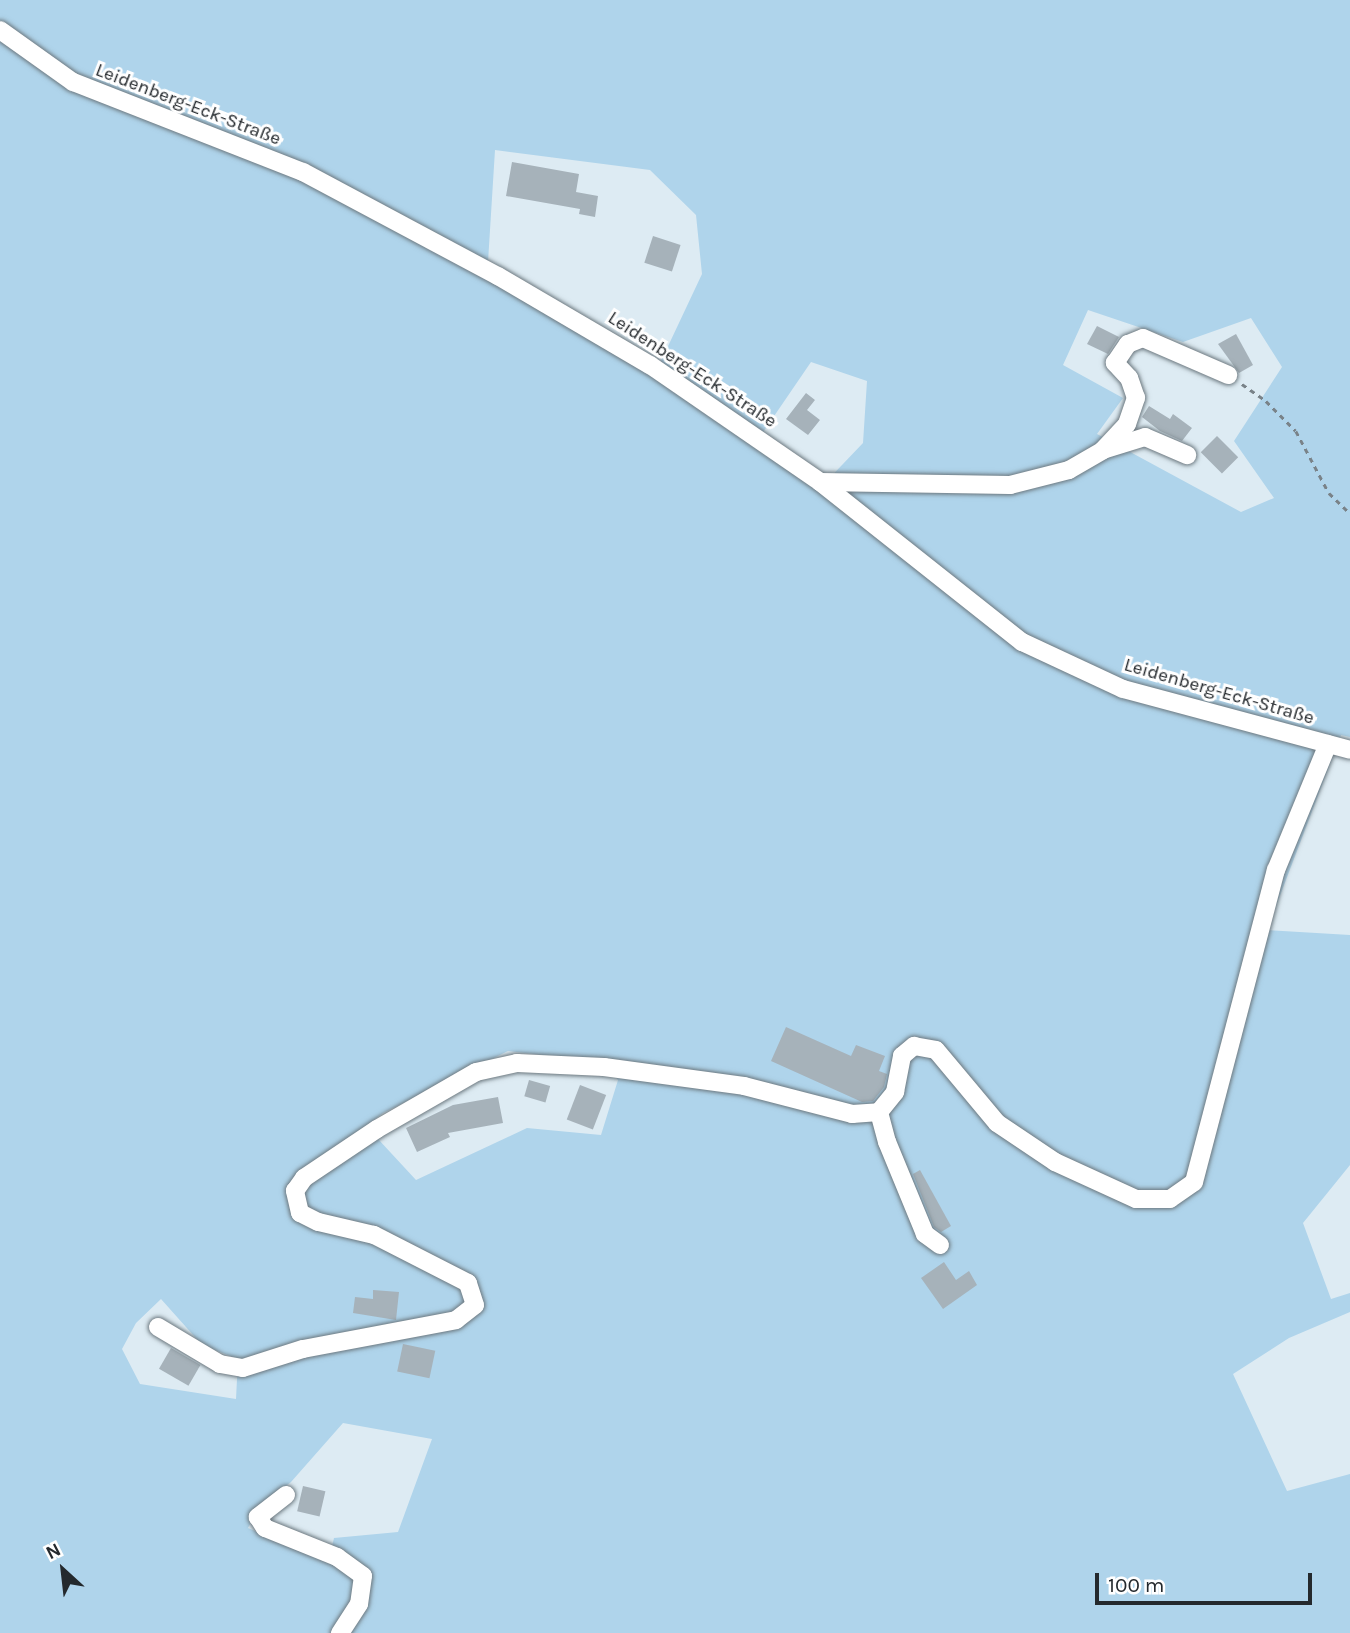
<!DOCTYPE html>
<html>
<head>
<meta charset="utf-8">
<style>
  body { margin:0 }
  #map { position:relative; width:1350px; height:1633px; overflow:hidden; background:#ddebf3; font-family:Karla,sans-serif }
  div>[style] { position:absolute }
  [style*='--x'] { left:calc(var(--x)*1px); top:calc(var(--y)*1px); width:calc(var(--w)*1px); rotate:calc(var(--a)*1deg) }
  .green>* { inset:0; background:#afd4eb }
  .building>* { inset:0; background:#a6b2ba; transform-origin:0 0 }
  .path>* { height:2.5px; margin-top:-1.25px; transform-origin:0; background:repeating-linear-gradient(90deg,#798288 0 5px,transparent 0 10px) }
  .roads { filter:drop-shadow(0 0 2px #6c787f) drop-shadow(0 0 2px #6c787f) }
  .minor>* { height:18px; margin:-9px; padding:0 9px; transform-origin:9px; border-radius:9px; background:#fff }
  span { translate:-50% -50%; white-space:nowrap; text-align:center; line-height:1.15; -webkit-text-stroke:6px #fff; paint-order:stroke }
  .street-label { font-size:19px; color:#24292d }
  .north { position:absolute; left:28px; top:1535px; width:70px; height:70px; -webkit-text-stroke:5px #fff; paint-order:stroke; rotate:333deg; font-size:19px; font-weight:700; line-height:28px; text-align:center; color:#24292d }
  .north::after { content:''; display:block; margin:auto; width:24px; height:32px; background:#24292d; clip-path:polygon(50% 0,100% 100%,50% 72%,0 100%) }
  .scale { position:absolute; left:1095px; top:1573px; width:217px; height:32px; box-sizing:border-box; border:4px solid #24292d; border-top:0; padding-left:9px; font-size:21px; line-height:24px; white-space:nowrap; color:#24292d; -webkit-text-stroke:5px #fff; paint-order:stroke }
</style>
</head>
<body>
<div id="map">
  <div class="green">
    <i style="clip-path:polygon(evenodd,0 0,1350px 0,1350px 737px,1341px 735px,1267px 930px,1350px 935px,1350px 1165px,1303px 1223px,1331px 1299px,1350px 1293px,1350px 1312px,1289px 1338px,1233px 1374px,1287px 1491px,1350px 1474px,1350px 1633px,0 1633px,0 0,495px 150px,650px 170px,696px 215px,702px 274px,654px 376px,487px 278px,495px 150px,0 0,1088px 310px,1183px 342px,1251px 318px,1282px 367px,1234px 441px,1274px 498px,1241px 512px,1097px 434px,1123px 398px,1063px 365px,1088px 310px,0 0,811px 362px,867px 381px,863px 443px,821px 487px,757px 441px,811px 362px,0 0,508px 1051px,603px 1062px,618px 1080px,601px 1135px,527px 1128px,416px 1180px,366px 1126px,383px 1113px,508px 1051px,0 0,161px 1299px,202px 1345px,238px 1359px,236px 1399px,140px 1384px,122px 1349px,136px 1323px,161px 1299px,0 0,343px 1423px,432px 1439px,398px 1532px,334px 1538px,328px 1563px,248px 1528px,259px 1507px,291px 1482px,343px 1423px)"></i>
  </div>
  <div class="building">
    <i style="clip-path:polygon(512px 162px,579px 174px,576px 192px,598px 196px,595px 217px,579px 214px,580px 209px,506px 196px)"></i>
    <i style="left:653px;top:236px;width:29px;height:28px;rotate:18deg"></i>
    <i style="clip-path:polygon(1097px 326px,1119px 337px,1108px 354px,1087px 344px)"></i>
    <i style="clip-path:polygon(1236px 334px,1253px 365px,1239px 373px,1218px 344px)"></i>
    <i style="clip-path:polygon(806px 393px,815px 400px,807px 410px,820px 420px,808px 435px,786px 419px)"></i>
    <i style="clip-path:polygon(1149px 406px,1170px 419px,1173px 414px,1192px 428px,1182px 441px,1160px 431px,1142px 417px)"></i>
    <i style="left:1217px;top:436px;width:30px;height:23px;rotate:45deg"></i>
    <i style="clip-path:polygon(786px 1027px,851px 1056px,856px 1045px,885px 1056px,879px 1071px,887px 1074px,884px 1087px,873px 1101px,862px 1102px,771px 1061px)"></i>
    <i style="left:529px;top:1080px;width:22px;height:17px;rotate:16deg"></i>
    <i style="left:580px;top:1085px;width:28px;height:37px;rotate:21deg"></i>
    <i style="clip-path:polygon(498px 1097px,503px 1123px,448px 1133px,450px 1137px,417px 1152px,406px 1128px,453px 1105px)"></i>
    <i style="clip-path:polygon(920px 1170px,951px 1226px,941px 1232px,934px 1227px,913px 1174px)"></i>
    <i style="clip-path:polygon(944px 1262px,956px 1280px,969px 1271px,977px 1285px,943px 1309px,921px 1278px)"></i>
    <i style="clip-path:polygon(373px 1290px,399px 1292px,396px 1320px,353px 1313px,355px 1297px,373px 1299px)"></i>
    <i style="left:403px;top:1344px;width:33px;height:28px;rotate:12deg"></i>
    <i style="left:171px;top:1348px;width:34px;height:24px;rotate:30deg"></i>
    <i style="left:303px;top:1486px;width:23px;height:26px;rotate:13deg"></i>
  </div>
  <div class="path">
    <i style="--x:1242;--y:384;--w:29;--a:35"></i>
    <i style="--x:1266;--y:401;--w:42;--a:45"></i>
    <i style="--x:1296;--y:431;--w:70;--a:62"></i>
    <i style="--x:1329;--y:493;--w:29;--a:44"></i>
  </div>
  <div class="roads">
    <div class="minor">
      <i style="--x:0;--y:30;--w:90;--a:35.5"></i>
      <i style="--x:73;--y:82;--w:247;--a:21.4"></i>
      <i style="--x:303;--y:172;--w:221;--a:28.1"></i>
      <i style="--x:498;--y:276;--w:176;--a:30.4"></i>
      <i style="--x:650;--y:365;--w:206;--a:34.5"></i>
      <i style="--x:820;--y:482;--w:258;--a:38.4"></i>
      <i style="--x:1022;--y:642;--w:111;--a:25"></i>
      <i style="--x:1123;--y:689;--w:235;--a:15"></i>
      <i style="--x:1103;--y:450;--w:35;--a:-47"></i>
      <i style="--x:1127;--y:424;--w:28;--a:-71"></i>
      <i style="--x:1136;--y:398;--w:21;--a:-109"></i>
      <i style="--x:1129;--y:378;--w:21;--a:-133"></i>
      <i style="--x:1115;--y:363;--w:23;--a:-56"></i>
      <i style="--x:1128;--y:344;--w:16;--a:-22"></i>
      <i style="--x:1143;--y:338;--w:93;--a:23.5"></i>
      <i style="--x:820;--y:482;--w:190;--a:0.9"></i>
      <i style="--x:1010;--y:485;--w:61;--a:-14.3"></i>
      <i style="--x:1069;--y:470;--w:39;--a:-30"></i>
      <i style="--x:1103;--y:450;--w:44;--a:-17.2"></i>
      <i style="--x:1145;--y:437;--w:46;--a:23.2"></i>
      <i style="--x:940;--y:1245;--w:19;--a:-144"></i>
      <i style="--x:925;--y:1234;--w:100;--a:-112.4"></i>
      <i style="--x:887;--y:1142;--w:31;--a:-105"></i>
      <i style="--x:879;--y:1112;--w:26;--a:-51"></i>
      <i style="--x:895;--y:1092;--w:37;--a:-79"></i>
      <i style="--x:902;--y:1056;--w:16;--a:-40"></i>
      <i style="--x:914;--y:1046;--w:22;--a:10"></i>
      <i style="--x:936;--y:1050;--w:95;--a:50.1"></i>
      <i style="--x:997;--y:1123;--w:70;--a:33.9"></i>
      <i style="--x:1055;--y:1162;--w:89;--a:24.6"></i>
      <i style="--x:1136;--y:1199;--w:34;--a:0"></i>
      <i style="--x:1170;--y:1199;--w:29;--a:-35"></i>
      <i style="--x:1194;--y:1182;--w:323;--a:-75.3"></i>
      <i style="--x:1276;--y:870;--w:136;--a:-67.6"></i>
      <i style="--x:158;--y:1327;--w:72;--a:30.8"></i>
      <i style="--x:220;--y:1364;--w:23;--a:10"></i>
      <i style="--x:243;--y:1368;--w:63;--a:-17.6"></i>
      <i style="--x:303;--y:1349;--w:156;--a:-10.7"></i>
      <i style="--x:456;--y:1320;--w:24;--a:-38"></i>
      <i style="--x:475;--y:1305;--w:23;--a:-108"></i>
      <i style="--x:468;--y:1283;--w:106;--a:-152.9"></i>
      <i style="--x:374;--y:1235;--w:57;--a:-166.9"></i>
      <i style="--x:318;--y:1222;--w:20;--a:-153"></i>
      <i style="--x:300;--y:1213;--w:23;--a:-103"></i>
      <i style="--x:295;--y:1191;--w:16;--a:-55"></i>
      <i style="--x:304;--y:1178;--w:88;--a:-33.9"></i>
      <i style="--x:377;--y:1129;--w:114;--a:-29.9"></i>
      <i style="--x:476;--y:1072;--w:42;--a:-12.4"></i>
      <i style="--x:517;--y:1063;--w:87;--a:2.6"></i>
      <i style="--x:604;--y:1067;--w:141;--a:7.7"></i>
      <i style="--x:744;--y:1086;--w:112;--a:14.5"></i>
      <i style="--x:852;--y:1114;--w:27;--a:-4"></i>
      <i style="--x:286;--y:1495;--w:36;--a:142"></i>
      <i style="--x:258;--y:1517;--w:13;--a:58"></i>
      <i style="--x:265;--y:1528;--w:78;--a:21.9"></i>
      <i style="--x:337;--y:1557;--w:32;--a:36"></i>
      <i style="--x:363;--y:1576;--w:28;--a:98"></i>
      <i style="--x:359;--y:1604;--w:35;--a:123"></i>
    </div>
  </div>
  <div class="street-label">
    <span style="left:188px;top:105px;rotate:21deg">Leidenberg-Eck-Straße</span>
    <span style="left:692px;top:370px;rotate:33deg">Leidenberg-Eck-Straße</span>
    <span style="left:1219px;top:692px;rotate:16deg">Leidenberg-Eck-Straße</span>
  </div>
  <div class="north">N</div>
  <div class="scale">100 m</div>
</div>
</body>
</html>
